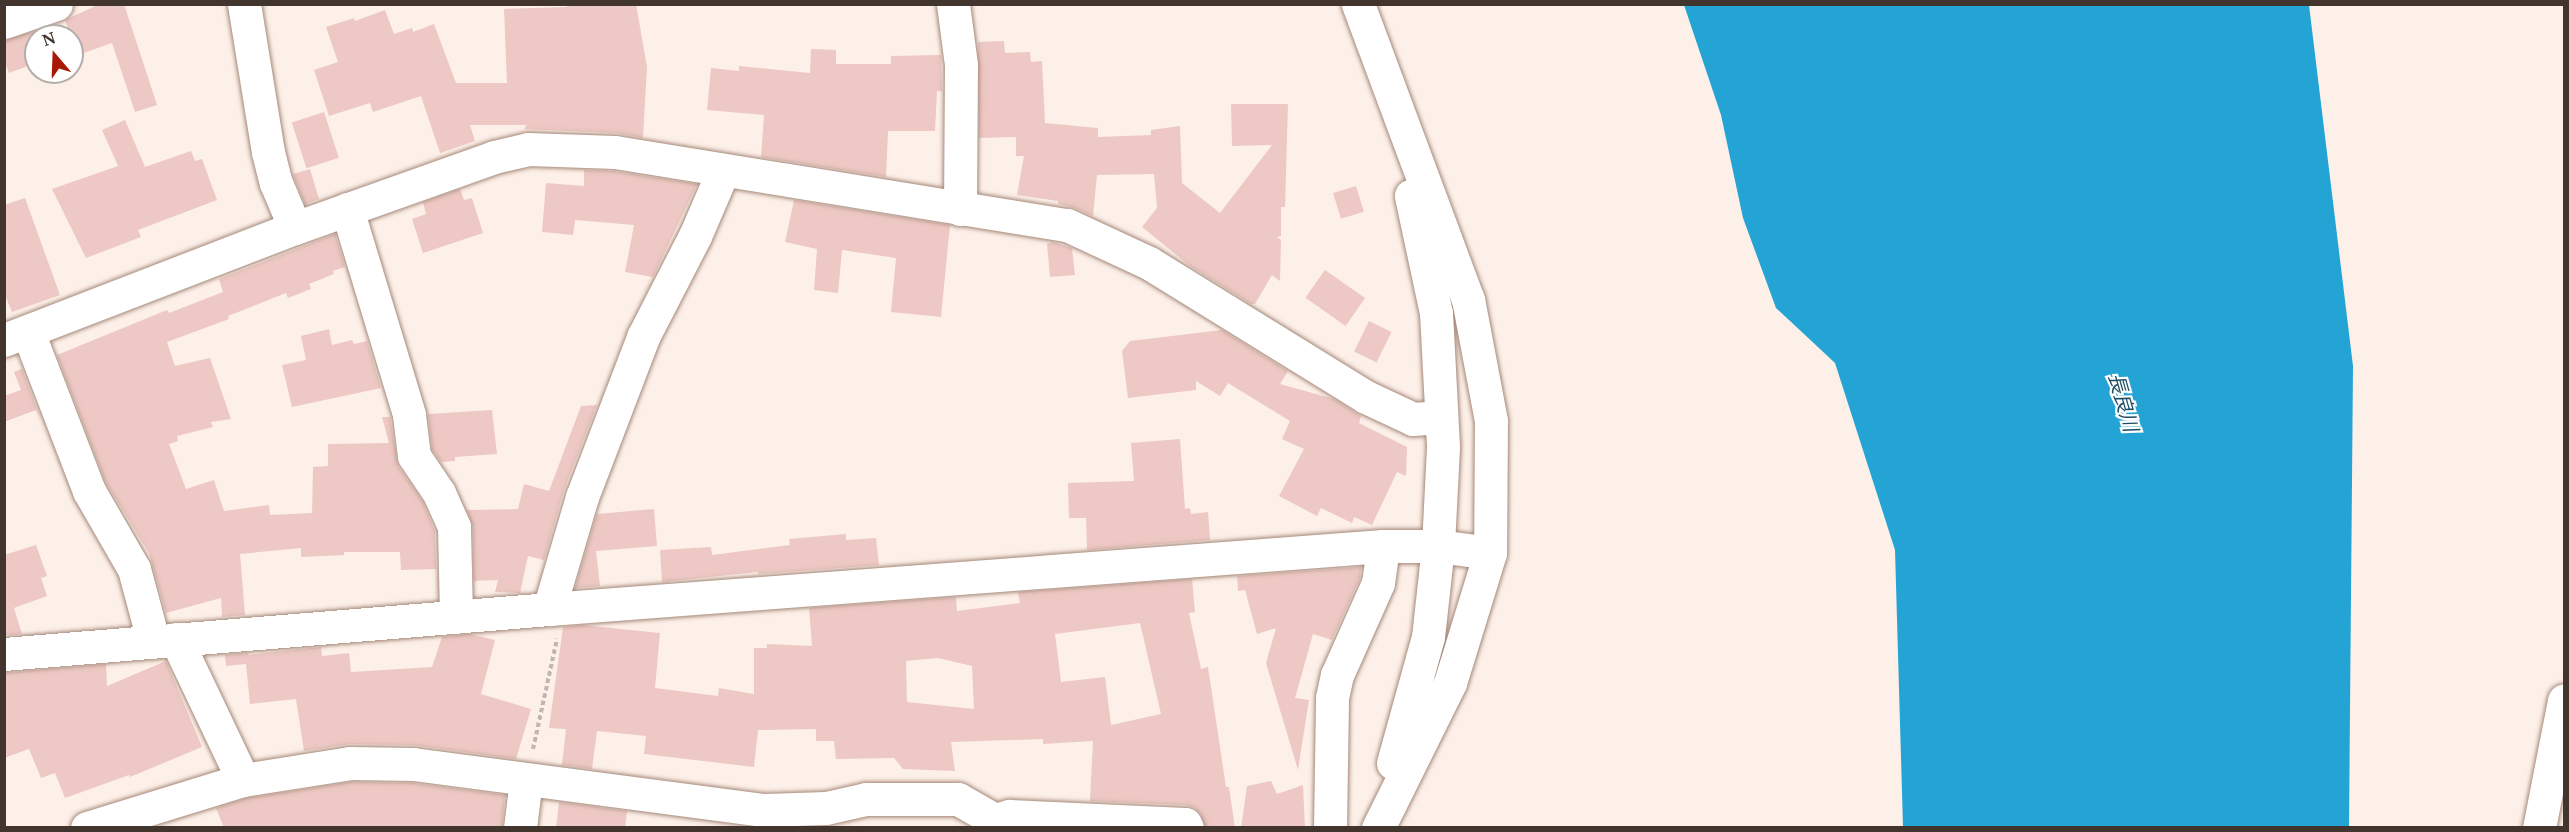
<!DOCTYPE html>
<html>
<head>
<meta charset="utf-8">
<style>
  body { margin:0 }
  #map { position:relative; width:2569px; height:832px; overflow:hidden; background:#fdf0e9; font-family:"Noto Serif","Noto Sans JP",serif }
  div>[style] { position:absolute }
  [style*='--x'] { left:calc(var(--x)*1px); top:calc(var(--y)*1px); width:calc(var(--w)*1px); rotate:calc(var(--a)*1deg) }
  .water>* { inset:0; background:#24a4d5 }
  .building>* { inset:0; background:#edc8c4; transform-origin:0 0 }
  .path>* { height:4px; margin-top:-2px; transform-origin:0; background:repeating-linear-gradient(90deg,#c2b5ae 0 4.5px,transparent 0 7.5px) }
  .roads { filter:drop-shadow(0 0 2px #a58878) drop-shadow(0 0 2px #a58878) }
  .minor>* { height:33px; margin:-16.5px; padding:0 16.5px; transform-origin:16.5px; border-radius:16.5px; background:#fff }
  .major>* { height:33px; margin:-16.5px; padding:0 16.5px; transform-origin:16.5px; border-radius:16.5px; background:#fff }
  span { translate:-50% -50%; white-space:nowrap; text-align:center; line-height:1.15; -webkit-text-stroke:4.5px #fff; paint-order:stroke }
  .water-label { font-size:20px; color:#1e4e63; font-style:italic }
  .frame { position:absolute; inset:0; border:6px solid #41352e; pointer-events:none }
  .north { position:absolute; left:24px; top:24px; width:60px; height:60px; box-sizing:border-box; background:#fff; border:2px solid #b3aeab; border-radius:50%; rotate:341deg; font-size:16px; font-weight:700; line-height:24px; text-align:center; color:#41352e }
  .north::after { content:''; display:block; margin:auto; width:21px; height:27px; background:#a91807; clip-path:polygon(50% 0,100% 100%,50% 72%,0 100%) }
</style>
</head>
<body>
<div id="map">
  <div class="water">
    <i style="clip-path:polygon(1684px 5px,2309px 5px,2353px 366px,2349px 827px,1903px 827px,1895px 550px,1835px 363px,1776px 308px,1743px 218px,1721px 115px)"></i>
  </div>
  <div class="building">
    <i style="clip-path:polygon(100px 4px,124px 4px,157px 105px,135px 112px,112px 43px,78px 55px,65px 20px)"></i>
    <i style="clip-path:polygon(567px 4px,636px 4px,647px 67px,643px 138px,616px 133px,525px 129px,526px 125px,470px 125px,475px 141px,440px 153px,421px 96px,373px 112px,370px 103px,329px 116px,314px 70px,338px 62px,326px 27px,354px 18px,355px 21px,385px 10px,394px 34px,412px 28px,413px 32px,434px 24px,456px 83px,507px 83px,504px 9px,567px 7px)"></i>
    <i style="clip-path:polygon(36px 31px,36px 63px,9px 73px,4px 60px,4px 40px)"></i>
    <i style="clip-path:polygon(1004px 41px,1005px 53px,1030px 52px,1031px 62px,1042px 61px,1045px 123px,1098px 128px,1098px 137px,1151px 135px,1151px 130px,1180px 126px,1182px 183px,1220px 213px,1272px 145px,1232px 146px,1231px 104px,1288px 104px,1285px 207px,1281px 207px,1281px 236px,1277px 237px,1281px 240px,1280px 281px,1272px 275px,1255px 304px,1251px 304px,1190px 266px,1142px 227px,1157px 208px,1154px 174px,1097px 175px,1093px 216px,1075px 208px,1058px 204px,1058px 201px,1017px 195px,1024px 156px,1016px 156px,1016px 137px,979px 138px,978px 42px)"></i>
    <i style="clip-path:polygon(811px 49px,836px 50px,836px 64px,891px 64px,891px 56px,941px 55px,942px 91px,937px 91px,935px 131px,888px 131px,886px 177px,761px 157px,764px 115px,707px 110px,711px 68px,739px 71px,739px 66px,810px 73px)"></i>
    <i style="left:324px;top:112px;width:48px;height:34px;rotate:72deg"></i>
    <i style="clip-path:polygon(125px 120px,145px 167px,191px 151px,195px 161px,202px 159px,217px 200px,138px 230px,141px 237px,86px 258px,52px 189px,118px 166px,102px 130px)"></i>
    <i style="clip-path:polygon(310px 169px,319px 199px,305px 204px,293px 174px)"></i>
    <i style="clip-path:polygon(584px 170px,613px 171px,697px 184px,653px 277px,625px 272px,634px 225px,575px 220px,573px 235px,542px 232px,546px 183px,584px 186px)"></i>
    <i style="left:1356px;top:186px;width:27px;height:24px;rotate:73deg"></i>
    <i style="clip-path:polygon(460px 189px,464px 200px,472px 198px,483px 233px,423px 253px,412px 219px,426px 214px,423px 202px)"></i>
    <i style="clip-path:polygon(25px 198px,60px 295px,12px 312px,4px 293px,4px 205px)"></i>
    <i style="clip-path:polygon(794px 200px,950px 225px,941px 317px,891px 312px,896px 258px,842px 250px,838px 293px,814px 290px,817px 249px,785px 242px)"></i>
    <i style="clip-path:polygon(335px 234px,345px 267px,333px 271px,334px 274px,309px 284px,311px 289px,288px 298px,286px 293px,228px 316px,229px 319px,167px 342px,175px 366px,210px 358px,231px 419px,211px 422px,213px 427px,177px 436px,178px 441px,169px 444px,186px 489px,214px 480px,224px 511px,269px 505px,270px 515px,312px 513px,313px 467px,328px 466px,328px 444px,389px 443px,382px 417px,390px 417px,398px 466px,423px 502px,435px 531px,436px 569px,401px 570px,400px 552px,344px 552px,344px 555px,301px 557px,301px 548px,240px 554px,245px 615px,222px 617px,221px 598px,166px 613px,149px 553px,106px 483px,57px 355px,167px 310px,169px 313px,223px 292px,219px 279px)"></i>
    <i style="clip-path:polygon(1052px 242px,1072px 248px,1075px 275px,1050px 277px,1047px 244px)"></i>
    <i style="left:1325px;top:270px;width:49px;height:34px;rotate:35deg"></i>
    <i style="left:1369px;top:321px;width:25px;height:34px;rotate:26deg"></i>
    <i style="clip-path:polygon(329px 329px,332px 345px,352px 340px,354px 344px,367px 341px,381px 388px,292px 407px,282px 365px,306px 360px,301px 336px)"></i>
    <i style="clip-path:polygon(1222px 330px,1288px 371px,1280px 384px,1334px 399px,1361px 416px,1359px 423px,1407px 447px,1406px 476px,1397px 472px,1372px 525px,1354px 517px,1352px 523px,1321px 508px,1317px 516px,1279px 496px,1304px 449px,1282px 439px,1290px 421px,1228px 383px,1220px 396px,1196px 381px,1196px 390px,1128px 398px,1122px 351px,1130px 341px)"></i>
    <i style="clip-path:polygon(22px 369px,40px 417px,36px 410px,4px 422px,4px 396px,21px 390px,14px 372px)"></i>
    <i style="clip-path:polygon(597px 405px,564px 490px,544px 560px,528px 556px,520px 593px,495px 592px,498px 580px,474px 581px,473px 527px,467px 510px,518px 509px,524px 484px,549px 491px,581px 406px)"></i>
    <i style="clip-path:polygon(492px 410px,497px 454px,455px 457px,455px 461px,441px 462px,432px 449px,428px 414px)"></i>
    <i style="clip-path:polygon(1180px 439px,1185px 509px,1190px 508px,1191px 514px,1208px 512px,1210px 540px,1087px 550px,1086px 518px,1069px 518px,1068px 483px,1134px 481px,1131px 443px)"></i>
    <i style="clip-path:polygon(654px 509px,657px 546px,596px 551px,600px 586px,575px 588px,597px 514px)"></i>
    <i style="clip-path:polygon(846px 534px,846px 540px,876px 538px,879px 565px,758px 574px,758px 572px,662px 582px,660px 550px,711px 547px,712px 555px,790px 545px,789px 539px)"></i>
    <i style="clip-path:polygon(36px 545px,47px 576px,41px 578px,47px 596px,14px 608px,22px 634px,4px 635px,4px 555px)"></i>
    <i style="clip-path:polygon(1361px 567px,1360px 578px,1332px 640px,1313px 634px,1295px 698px,1309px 700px,1298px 770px,1266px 663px,1276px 628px,1257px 634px,1245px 590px,1238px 591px,1237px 576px)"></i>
    <i style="clip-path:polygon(evenodd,1192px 579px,1195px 612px,1189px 613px,1201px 669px,1208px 667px,1226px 787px,1229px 787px,1235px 828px,1205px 828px,1201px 815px,1195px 808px,1186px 805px,1090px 801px,1093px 741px,1043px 744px,1043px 739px,951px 742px,955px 771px,903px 769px,894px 758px,836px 759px,834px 741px,816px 741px,816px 729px,758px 730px,754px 767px,644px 754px,646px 736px,597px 731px,592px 769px,562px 765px,566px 729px,549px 728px,563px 627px,582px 625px,660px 633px,655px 688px,718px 696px,719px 688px,754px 694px,754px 648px,767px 648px,767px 644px,812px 646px,809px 608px,956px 597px,957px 611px,1020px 603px,1018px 592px,1192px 579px,1140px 623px,1161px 714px,1111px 725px,1105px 677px,1061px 682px,1055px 634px,1140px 623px,1192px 579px,938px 658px,972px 666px,974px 709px,907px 702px,906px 661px,938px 658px)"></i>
    <i style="clip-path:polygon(470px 634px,495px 640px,481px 694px,531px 709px,516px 759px,413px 745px,350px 744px,304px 751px,296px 699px,250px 704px,246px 664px,226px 666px,225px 655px,248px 653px,248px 655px,321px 647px,322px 656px,349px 653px,351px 672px,432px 667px,442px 637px)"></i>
    <i style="clip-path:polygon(166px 661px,202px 747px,130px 777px,129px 775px,65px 798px,55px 773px,41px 778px,29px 749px,4px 758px,4px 673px,106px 664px,107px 686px)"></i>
    <i style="clip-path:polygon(1271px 781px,1277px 794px,1303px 785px,1305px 828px,1241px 828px,1247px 786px)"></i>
    <i style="clip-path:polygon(351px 782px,412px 783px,505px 795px,502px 828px,224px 828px,216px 808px,247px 798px)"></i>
    <i style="clip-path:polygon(559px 802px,627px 811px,625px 828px,556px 828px)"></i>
  </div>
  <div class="path">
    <i style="--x:533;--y:749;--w:113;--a:-77.7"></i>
  </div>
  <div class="roads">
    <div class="minor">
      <i style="--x:244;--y:4;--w:150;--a:80.8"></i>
      <i style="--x:268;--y:152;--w:32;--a:76"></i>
      <i style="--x:276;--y:183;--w:49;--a:67.1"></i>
      <i style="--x:953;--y:4;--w:62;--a:82.5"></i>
      <i style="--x:961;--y:65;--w:144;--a:90.4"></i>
      <i style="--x:1358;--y:4;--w:315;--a:69.6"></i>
      <i style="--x:1468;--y:299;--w:124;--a:79.3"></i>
      <i style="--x:1491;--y:421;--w:132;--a:90.4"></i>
      <i style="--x:1490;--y:553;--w:136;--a:107.1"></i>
      <i style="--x:1450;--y:683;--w:162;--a:116.4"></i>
      <i style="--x:4;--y:22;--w:55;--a:-19.1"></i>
      <i style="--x:347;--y:209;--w:215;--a:73.2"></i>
      <i style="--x:409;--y:415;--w:41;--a:83"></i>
      <i style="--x:414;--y:456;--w:45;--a:56"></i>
      <i style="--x:439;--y:493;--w:37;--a:66"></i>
      <i style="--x:454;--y:527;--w:90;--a:88.7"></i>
      <i style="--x:28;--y:332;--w:170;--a:69"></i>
      <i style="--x:89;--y:491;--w:90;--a:60"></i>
      <i style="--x:134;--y:569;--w:73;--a:75"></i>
      <i style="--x:4;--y:340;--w:312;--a:-21.1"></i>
      <i style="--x:295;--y:228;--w:211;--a:-19.6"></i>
      <i style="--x:494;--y:157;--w:35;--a:-13"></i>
      <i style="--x:528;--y:149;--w:87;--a:2"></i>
      <i style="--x:615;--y:152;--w:458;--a:9.2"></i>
      <i style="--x:1067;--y:225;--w:90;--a:24.9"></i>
      <i style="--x:1149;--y:263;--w:255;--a:31.7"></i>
      <i style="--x:1366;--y:397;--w:52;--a:25.1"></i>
      <i style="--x:1413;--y:419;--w:28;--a:-4"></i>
      <i style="--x:549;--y:609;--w:117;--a:-73.6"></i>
      <i style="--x:582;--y:497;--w:171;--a:-69.1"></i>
      <i style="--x:643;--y:337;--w:114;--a:-62.8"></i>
      <i style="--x:695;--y:236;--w:71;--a:-66.7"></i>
      <i style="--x:176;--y:639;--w:156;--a:64.6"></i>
      <i style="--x:4;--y:654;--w:547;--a:-4.72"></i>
      <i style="--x:549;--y:609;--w:836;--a:-4.32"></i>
      <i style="--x:1383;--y:546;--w:55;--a:0"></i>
      <i style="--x:1438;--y:546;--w:52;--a:7.7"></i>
      <i style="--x:1393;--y:763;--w:131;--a:-74.5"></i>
      <i style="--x:1428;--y:637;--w:92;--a:-83.7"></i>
      <i style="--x:1438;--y:546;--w:100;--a:-87.1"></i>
      <i style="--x:1443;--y:446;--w:133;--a:-93"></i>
      <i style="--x:1436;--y:313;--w:120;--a:-102.1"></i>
      <i style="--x:87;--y:828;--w:163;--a:-17.1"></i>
      <i style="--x:243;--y:780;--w:108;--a:-9"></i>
      <i style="--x:350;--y:763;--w:63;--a:0.9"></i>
      <i style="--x:413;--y:764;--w:354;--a:7.5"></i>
      <i style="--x:764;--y:810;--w:62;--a:-1.8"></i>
      <i style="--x:826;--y:808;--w:41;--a:-12.7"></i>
      <i style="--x:866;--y:799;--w:92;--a:0"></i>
      <i style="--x:958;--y:799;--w:43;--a:29.6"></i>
      <i style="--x:995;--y:820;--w:15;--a:-16"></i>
      <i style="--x:1009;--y:816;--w:176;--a:2.6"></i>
      <i style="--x:1185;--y:824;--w:4;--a:63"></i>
      <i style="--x:520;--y:828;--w:49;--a:-83"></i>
      <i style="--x:1330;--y:828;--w:130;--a:-89.1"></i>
      <i style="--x:1332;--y:698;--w:24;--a:-78"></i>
      <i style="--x:1337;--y:675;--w:101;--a:-66"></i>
      <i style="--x:1378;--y:583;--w:37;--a:-82"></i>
    </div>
    <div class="major">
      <i style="--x:2539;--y:828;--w:130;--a:-78.9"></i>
    </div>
  </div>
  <div class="water-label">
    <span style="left:2124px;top:402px;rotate:74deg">長良川</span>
  </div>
  <div class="frame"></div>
  <div class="north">N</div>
</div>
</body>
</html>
